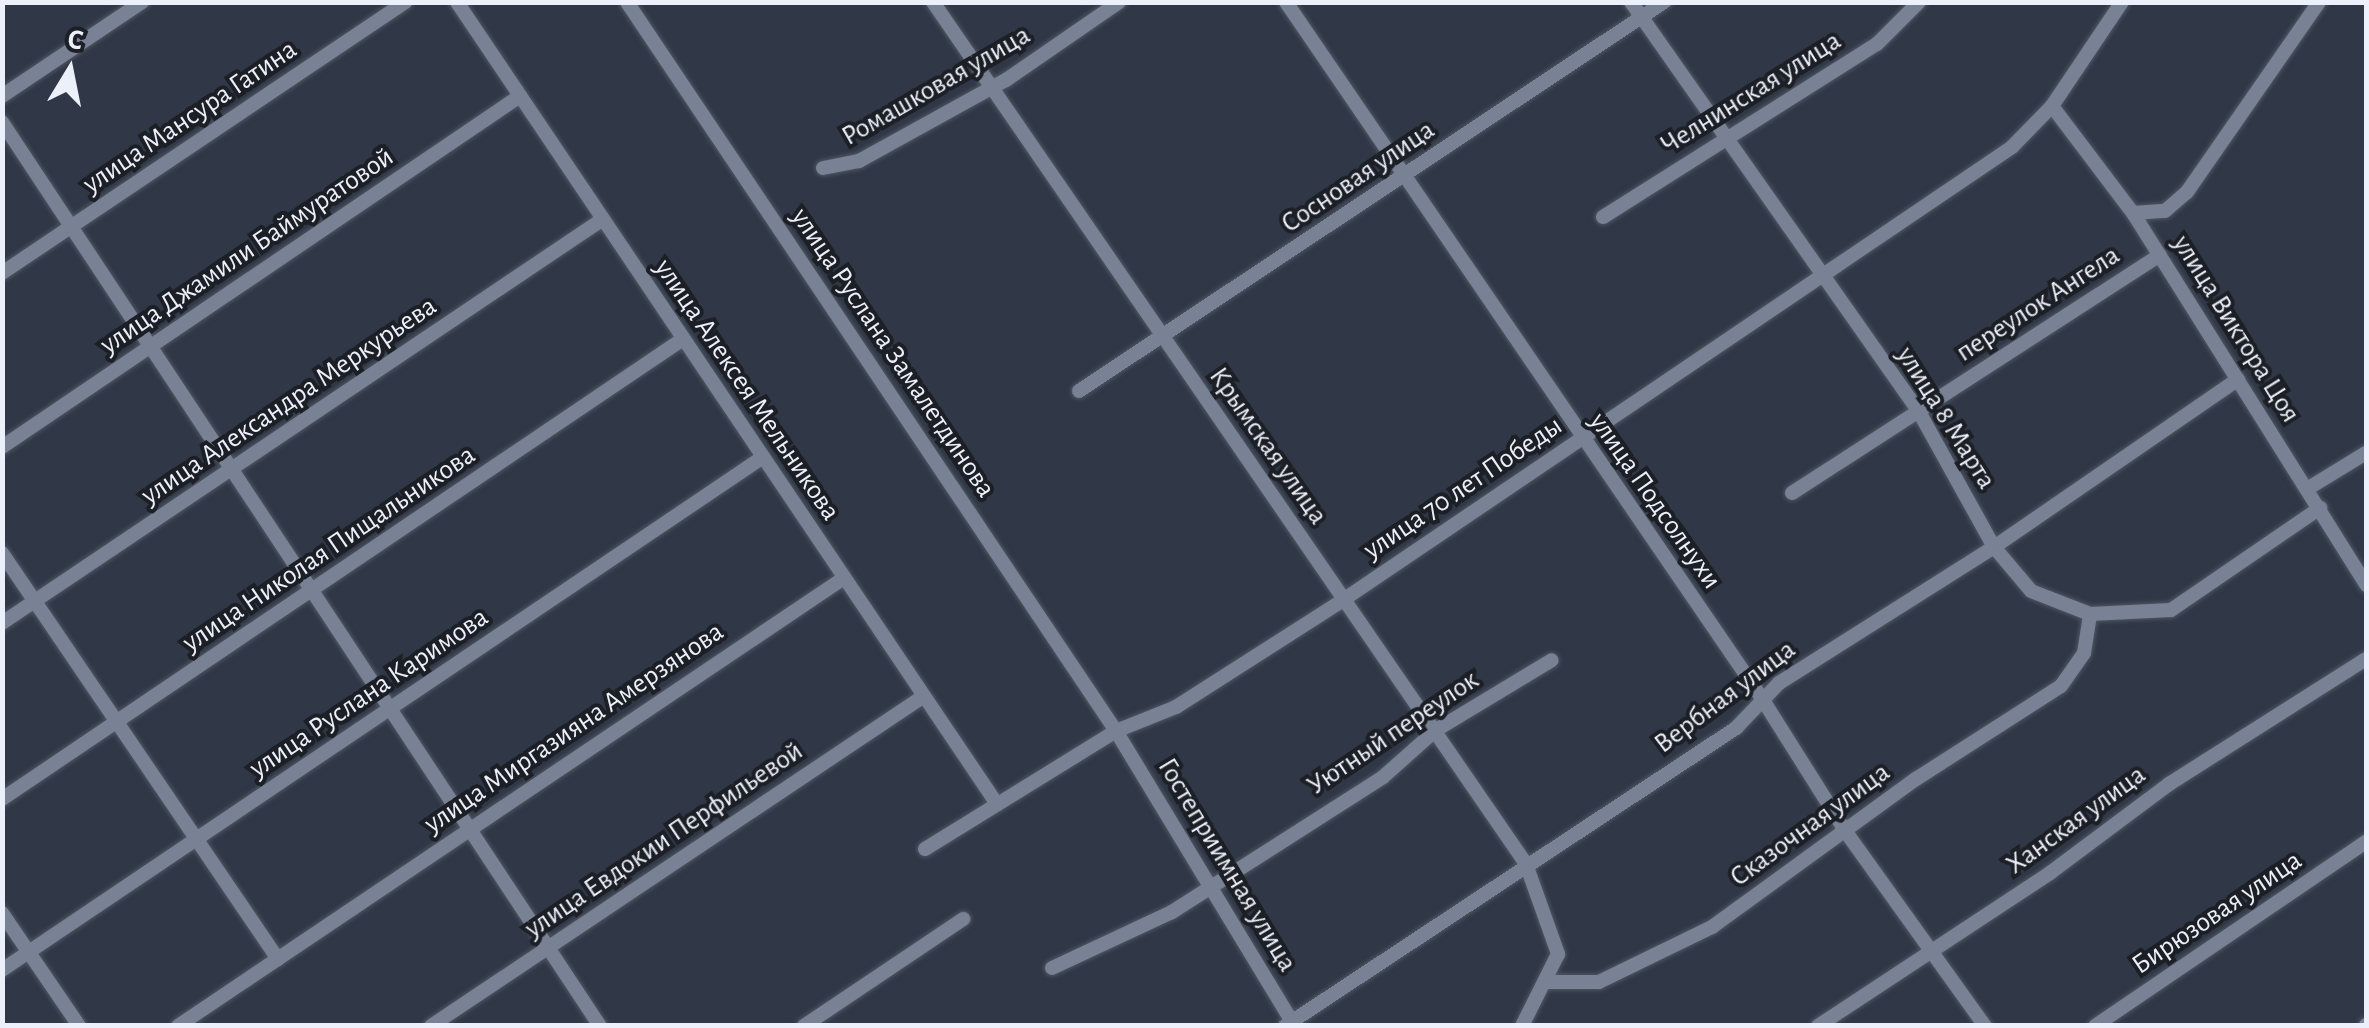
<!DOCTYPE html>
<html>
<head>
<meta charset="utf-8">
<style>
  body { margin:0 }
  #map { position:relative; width:2369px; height:1028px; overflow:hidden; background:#303847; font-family:"Alegreya Sans",sans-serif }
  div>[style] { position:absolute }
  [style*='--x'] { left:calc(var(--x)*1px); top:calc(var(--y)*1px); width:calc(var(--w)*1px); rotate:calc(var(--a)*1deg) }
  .roads { filter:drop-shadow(0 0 2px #4f5562) drop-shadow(0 0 2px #4f5562) }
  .minor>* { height:14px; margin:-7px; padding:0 7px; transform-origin:7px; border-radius:7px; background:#798294 }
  span { translate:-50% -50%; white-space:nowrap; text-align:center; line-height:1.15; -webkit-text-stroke:8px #1c1f26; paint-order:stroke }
  .street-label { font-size:28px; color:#ebf0fa }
  .frame { position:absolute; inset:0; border:5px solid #ebf0fa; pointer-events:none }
  .north { position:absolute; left:20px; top:20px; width:100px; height:100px; -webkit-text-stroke:8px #1c1f26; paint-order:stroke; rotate:10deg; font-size:28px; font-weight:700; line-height:40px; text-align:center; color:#ebf0fa }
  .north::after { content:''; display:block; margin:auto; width:35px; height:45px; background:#ebf0fa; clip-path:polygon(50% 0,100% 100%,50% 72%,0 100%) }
</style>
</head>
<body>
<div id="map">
  <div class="roads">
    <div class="minor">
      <i style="--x:457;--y:2;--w:967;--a:56.05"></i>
      <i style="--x:627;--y:2;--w:878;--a:56.15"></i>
      <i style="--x:1116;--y:731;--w:345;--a:58.8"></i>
      <i style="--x:933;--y:2;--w:1046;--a:55.47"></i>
      <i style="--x:1526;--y:864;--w:96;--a:70.4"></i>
      <i style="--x:1558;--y:954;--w:80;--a:116.6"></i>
      <i style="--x:1286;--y:2;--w:842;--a:55.65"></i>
      <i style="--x:1761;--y:697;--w:160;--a:57.8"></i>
      <i style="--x:1846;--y:832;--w:239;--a:54.4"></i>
      <i style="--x:1631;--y:2;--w:499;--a:54.9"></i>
      <i style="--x:1918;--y:410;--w:157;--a:61"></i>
      <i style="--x:1994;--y:547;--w:57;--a:49.9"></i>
      <i style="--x:2031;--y:591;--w:63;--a:21.3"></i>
      <i style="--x:2090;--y:614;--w:81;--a:-2.8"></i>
      <i style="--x:2171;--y:610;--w:181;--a:-34.4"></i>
      <i style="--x:2;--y:96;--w:169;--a:-33.9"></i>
      <i style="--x:2052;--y:106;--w:134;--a:52.9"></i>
      <i style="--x:2133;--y:213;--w:439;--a:57.9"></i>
      <i style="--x:2;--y:122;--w:1084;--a:56.52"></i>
      <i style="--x:823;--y:168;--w:37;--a:-11"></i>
      <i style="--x:859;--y:161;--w:168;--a:-28.9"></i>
      <i style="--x:1006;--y:80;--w:137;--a:-34.6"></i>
      <i style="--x:2133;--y:213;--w:32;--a:-4"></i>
      <i style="--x:2165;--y:211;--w:29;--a:-41"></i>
      <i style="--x:2187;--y:192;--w:231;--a:-55.2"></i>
      <i style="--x:1603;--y:217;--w:324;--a:-32.3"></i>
      <i style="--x:1877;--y:44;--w:59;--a:-45"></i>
      <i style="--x:2;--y:273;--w:486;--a:-33.9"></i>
      <i style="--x:1079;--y:391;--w:703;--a:-33.62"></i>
      <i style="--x:2;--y:447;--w:626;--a:-34.12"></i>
      <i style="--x:2307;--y:489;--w:69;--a:-31.4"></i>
      <i style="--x:1792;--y:493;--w:438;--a:-32.9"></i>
      <i style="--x:2;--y:553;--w:491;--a:55.8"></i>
      <i style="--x:2;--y:623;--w:724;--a:-33.91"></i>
      <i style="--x:2;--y:799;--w:822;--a:-34.04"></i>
      <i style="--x:925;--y:849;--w:225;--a:-31.7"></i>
      <i style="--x:1116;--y:731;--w:65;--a:-21.8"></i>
      <i style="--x:1176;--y:707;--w:198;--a:-32.6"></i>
      <i style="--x:1343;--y:600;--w:808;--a:-34.1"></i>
      <i style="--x:2012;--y:147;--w:57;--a:-45.7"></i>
      <i style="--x:2052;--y:106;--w:125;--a:-56.1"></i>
      <i style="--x:2;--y:913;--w:137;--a:55.7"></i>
      <i style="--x:1052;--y:968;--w:132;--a:-25"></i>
      <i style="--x:1172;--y:912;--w:250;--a:-32.6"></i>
      <i style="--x:1383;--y:777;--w:71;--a:-41.6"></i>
      <i style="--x:1436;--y:730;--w:135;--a:-31.1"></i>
      <i style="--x:2;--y:970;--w:918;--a:-33.98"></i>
      <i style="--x:1549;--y:982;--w:50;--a:0"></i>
      <i style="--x:1599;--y:982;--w:126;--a:-26"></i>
      <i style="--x:1712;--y:927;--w:252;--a:-36"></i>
      <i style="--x:1916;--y:779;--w:172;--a:-32.7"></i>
      <i style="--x:2061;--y:686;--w:40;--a:-55.1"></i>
      <i style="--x:2084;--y:653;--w:39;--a:-81"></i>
      <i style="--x:178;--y:1026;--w:803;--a:-33.93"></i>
      <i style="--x:431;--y:1026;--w:593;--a:-33.8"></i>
      <i style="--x:804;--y:1026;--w:192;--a:-33.9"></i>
      <i style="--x:1285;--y:1026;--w:541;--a:-33.45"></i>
      <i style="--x:1736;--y:728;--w:62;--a:-46.3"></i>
      <i style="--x:1779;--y:683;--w:254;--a:-32.3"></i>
      <i style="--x:1994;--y:547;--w:296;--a:-34.5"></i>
      <i style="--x:1818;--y:1026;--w:278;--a:-33.4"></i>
      <i style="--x:2050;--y:873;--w:149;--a:-36.8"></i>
      <i style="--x:2169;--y:784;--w:233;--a:-32.4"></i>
      <i style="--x:2095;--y:1026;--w:328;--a:-34.2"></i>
      <i style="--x:2366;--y:1026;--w:1;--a:-90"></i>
    </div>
  </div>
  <div class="street-label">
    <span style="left:936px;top:86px;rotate:-30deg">Ромашковая улица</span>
    <span style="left:1751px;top:93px;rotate:-32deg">Челнинская улица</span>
    <span style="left:190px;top:117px;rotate:-34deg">улица Мансура Гатина</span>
    <span style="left:1358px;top:177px;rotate:-34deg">Сосновая улица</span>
    <span style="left:247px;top:251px;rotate:-34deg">улица Джамили Баймуратовой</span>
    <span style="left:2038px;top:304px;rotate:-33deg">переулок Ангела</span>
    <span style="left:2236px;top:329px;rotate:58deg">улица Виктора Цоя</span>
    <span style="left:893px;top:353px;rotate:56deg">улица Руслана Замалетдинова</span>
    <span style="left:747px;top:390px;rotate:56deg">улица Алексея Мельникова</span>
    <span style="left:289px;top:401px;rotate:-34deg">улица Александра Меркурьева</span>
    <span style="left:1946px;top:418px;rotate:58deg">улица 8 Марта</span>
    <span style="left:1268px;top:446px;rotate:55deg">Крымская улица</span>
    <span style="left:1463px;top:488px;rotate:-34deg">улица 70 лет Победы</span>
    <span style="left:1655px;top:501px;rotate:55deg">улица Подсолнухи</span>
    <span style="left:329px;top:549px;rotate:-34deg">улица Николая Пищальникова</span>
    <span style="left:369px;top:693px;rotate:-34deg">улица Руслана Каримова</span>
    <span style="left:1725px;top:697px;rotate:-37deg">Вербная улица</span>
    <span style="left:574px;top:728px;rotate:-34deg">улица Миргазияна Амерзянова</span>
    <span style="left:1393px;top:733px;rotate:-34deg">Уютный переулок</span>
    <span style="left:2076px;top:820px;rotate:-36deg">Ханская улица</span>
    <span style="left:1810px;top:825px;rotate:-36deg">Сказочная улица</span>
    <span style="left:664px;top:840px;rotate:-34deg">улица Евдокии Перфильевой</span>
    <span style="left:1227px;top:865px;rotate:59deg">Гостеприимная улица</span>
    <span style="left:2217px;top:913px;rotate:-34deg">Бирюзовая улица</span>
  </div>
  <div class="frame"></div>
  <div class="north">С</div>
</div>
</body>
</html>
